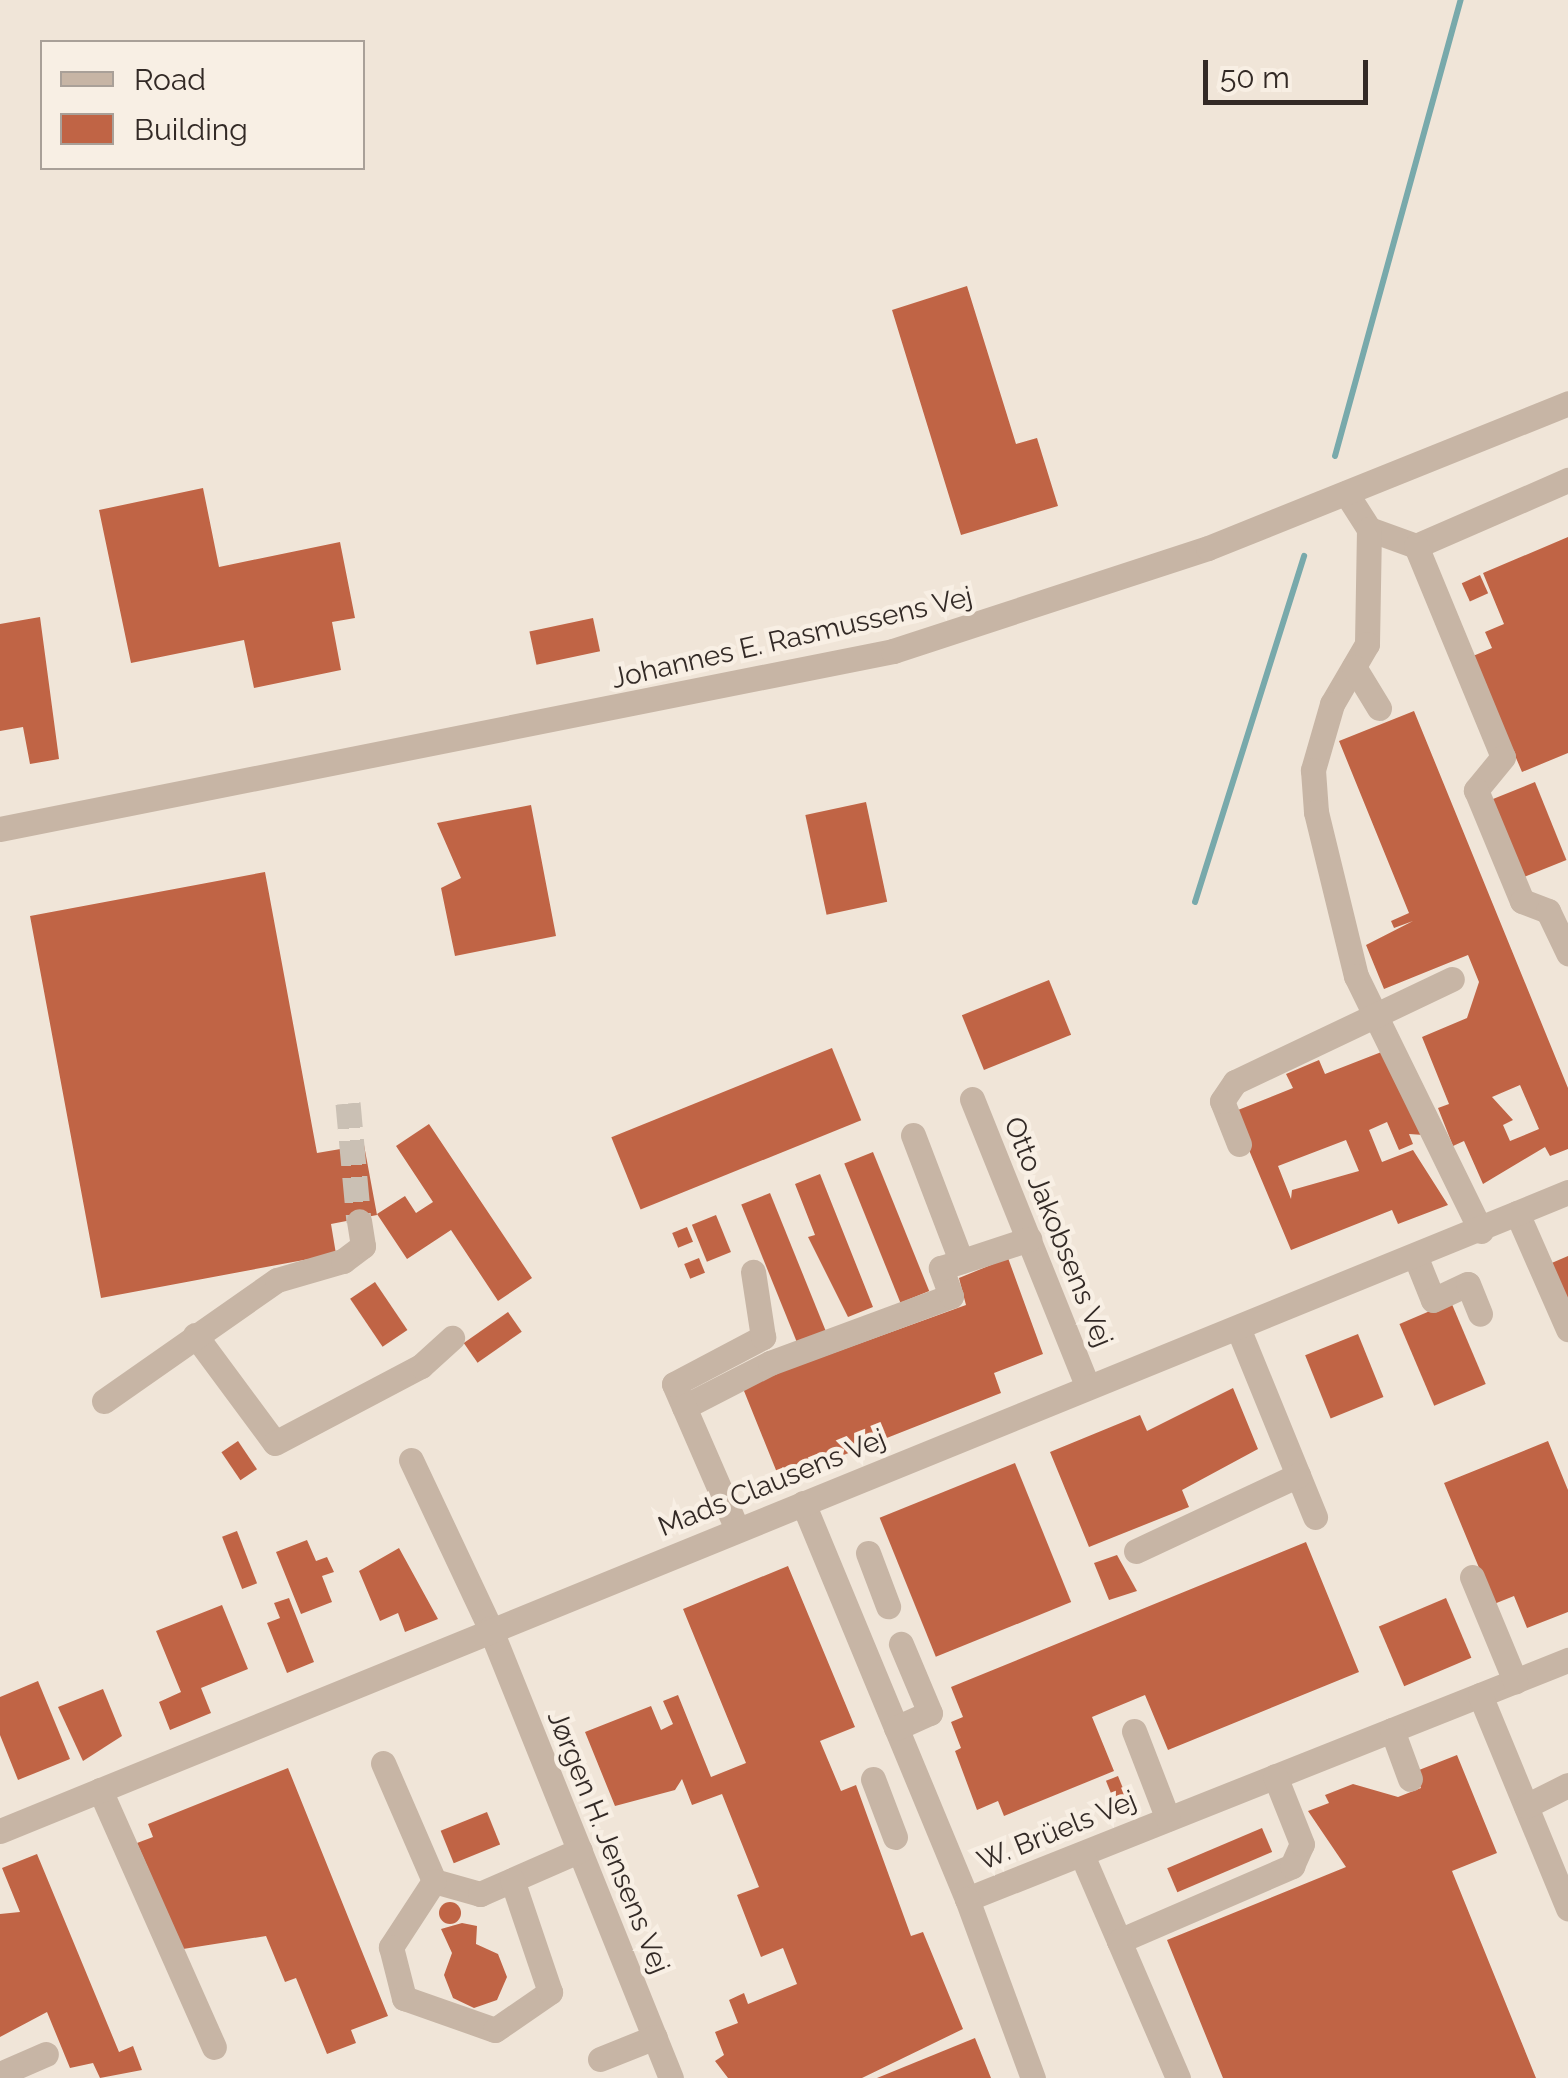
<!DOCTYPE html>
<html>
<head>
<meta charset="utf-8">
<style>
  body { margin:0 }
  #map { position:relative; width:1568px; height:2078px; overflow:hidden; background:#f0e5d8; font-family:Raleway,sans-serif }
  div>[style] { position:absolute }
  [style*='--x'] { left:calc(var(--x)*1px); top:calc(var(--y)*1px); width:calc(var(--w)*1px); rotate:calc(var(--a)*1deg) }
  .stream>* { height:6px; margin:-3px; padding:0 3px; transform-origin:3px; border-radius:3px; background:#78a9ab }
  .building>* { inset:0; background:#c06445; transform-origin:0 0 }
  .round { border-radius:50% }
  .minor-tunnel>* { height:25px; margin-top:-12.5px; transform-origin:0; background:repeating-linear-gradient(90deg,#cac0b4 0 25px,transparent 0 37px) }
  .minor>* { height:25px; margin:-12.5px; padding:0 12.5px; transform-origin:12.5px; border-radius:12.5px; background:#c7b5a5 }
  span { translate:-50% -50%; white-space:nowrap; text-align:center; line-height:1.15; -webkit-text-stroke:9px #f8efe4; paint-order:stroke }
  .street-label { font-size:28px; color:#332a26 }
  .legend { position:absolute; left:40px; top:40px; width:325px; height:130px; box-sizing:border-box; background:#f8efe4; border:2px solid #a9a098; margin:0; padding:12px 18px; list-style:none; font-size:30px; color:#332a26 }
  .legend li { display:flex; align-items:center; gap:20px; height:50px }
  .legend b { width:50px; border:2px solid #a9a098 }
  .scale { position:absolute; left:1203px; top:60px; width:165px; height:45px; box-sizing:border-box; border:5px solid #332a26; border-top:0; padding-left:12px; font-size:30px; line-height:35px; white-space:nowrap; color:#332a26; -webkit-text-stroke:8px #f8efe4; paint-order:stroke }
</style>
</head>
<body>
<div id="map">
  <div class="stream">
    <i style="--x:1335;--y:456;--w:473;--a:-74.6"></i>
    <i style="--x:1195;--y:902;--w:363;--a:-72.5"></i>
  </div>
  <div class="building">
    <i style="clip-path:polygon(967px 286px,1016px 444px,1037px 438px,1058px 506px,961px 535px,892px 310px)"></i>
    <i style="clip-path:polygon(203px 488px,219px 567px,340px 542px,355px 618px,332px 622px,341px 670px,254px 688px,244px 640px,131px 663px,99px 510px)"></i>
    <i style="clip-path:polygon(1568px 537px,1568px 753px,1522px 772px,1473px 656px,1492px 648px,1485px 632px,1504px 624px,1483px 573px)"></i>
    <i style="left:1480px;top:575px;width:20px;height:20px;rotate:66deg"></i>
    <i style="clip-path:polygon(40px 617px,59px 759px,30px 764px,23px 727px,0 731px,0 624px)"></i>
    <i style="left:593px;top:618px;width:34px;height:65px;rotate:78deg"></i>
    <i style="clip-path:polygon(evenodd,1414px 711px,1568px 1088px,1568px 1149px,1550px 1156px,1545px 1147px,1483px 1184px,1464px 1141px,1453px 1146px,1438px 1108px,1449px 1104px,1422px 1037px,1467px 1018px,1479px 982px,1468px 955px,1384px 989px,1366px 945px,1413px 921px,1394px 928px,1391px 921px,1409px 913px,1339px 741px,1414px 711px,1520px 1085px,1539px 1129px,1510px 1141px,1503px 1125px,1513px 1120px,1492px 1097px,1520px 1085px)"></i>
    <i style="left:1535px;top:782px;width:84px;height:48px;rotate:68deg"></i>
    <i style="left:866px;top:802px;width:102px;height:62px;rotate:78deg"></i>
    <i style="clip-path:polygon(531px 805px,556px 936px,455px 956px,441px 888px,461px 878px,437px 823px)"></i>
    <i style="clip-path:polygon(265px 872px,317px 1153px,364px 1145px,377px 1215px,331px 1224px,336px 1254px,101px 1298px,30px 916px)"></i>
    <i style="left:1049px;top:980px;width:59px;height:94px;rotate:68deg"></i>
    <i style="left:832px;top:1048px;width:78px;height:238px;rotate:68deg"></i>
    <i style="clip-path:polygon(evenodd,1384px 1051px,1424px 1135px,1409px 1134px,1413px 1144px,1399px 1150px,1387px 1122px,1369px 1130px,1382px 1162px,1413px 1150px,1448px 1205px,1398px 1224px,1392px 1210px,1291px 1250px,1233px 1112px,1293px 1088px,1286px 1074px,1319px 1060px,1325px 1074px,1384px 1051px,1346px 1140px,1359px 1171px,1292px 1190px,1291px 1199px,1278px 1166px,1346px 1140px)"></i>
    <i style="clip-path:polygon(429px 1124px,532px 1278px,498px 1301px,451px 1230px,407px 1259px,377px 1214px,405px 1196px,416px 1213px,433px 1202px,396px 1146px)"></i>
    <i style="left:873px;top:1152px;width:150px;height:31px;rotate:68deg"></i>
    <i style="clip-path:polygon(820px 1174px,873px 1307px,848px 1317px,808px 1237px,815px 1235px,795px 1184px)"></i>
    <i style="left:770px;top:1193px;width:151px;height:31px;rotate:68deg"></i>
    <i style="left:716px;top:1215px;width:40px;height:26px;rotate:68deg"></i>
    <i style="left:687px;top:1227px;width:16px;height:16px;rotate:68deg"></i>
    <i style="clip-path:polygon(1568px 1256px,1568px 1316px,1547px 1265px)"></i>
    <i style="left:699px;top:1258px;width:16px;height:16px;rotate:68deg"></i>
    <i style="clip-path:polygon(1008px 1258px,1043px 1354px,994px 1373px,1001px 1393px,780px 1480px,742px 1386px,966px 1305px,959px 1278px)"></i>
    <i style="left:375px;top:1282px;width:58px;height:30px;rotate:56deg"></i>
    <i style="left:1451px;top:1302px;width:89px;height:56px;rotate:67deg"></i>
    <i style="left:508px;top:1312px;width:24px;height:54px;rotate:55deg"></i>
    <i style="left:1358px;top:1334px;width:68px;height:57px;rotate:68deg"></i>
    <i style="clip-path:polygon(1233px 1388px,1258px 1449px,1182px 1490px,1189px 1507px,1089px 1547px,1050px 1452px,1140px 1415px,1147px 1431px)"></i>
    <i style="left:238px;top:1441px;width:34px;height:20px;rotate:56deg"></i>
    <i style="clip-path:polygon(1548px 1441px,1568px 1490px,1568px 1612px,1527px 1628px,1514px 1596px,1494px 1604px,1444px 1483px)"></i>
    <i style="left:1015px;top:1463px;width:150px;height:146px;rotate:68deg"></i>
    <i style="left:237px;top:1531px;width:56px;height:16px;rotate:69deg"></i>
    <i style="clip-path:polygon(307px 1540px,316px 1561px,327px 1557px,334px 1572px,322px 1576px,332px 1602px,301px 1614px,276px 1552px)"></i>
    <i style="clip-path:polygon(1306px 1542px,1359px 1672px,1168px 1750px,1145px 1695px,1092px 1717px,1114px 1771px,1004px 1816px,998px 1801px,977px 1810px,955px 1751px,961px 1748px,951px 1722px,963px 1717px,951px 1687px)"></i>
    <i style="clip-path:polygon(399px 1548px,438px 1619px,405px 1632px,398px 1613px,380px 1621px,359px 1571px)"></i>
    <i style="clip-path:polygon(1117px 1555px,1137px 1591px,1109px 1600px,1094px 1563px)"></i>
    <i style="clip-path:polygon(788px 1566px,855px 1727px,820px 1741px,841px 1791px,856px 1785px,911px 1936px,923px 1932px,963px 2029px,862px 2078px,728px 2078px,715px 2061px,724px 2055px,715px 2032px,738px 2023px,729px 2000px,744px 1993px,748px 2004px,797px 1984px,783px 1948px,761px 1957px,737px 1895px,759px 1887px,722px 1794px,692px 1805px,682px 1779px,675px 1790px,615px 1806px,585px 1732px,651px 1706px,661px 1730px,673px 1724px,663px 1701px,678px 1695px,711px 1777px,746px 1763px,683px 1609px)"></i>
    <i style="clip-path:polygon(289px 1598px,314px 1662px,287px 1673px,267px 1623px,280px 1618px,274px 1603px)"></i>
    <i style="left:1446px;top:1598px;width:65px;height:73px;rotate:67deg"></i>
    <i style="clip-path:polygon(222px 1605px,248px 1669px,201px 1688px,211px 1713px,170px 1730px,159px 1702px,181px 1692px,156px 1631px)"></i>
    <i style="clip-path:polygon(38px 1681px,70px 1759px,18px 1780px,0 1735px,0 1697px)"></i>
    <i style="clip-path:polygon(103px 1689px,122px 1736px,83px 1761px,58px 1707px)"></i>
    <i style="clip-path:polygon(1457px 1755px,1497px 1853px,1452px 1871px,1536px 2078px,1223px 2078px,1167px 1940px,1346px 1867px,1308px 1811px,1329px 1803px,1325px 1795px,1353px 1784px,1398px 1797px,1421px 1788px,1414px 1772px)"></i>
    <i style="clip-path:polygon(288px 1768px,388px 2016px,351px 2030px,356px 2043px,327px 2054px,296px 1978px,285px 1982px,266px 1936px,183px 1949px,137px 1843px,153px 1837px,148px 1824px)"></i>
    <i style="left:1118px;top:1776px;width:40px;height:13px;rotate:68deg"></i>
    <i style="left:487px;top:1812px;width:35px;height:50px;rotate:68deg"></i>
    <i style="left:1262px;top:1828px;width:26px;height:103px;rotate:67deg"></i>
    <i style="clip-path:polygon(37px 1854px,119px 2052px,133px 2046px,142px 2070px,100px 2078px,93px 2063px,70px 2068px,47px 2012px,0 2037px,0 1914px,20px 1912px,2px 1868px)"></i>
    <i class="round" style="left:439px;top:1902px;width:22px;height:22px"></i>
    <i style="clip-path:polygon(462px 1923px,477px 1926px,476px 1944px,498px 1954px,507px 1977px,497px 2000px,474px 2008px,453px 1998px,444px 1975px,452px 1953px,441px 1929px)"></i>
    <i style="clip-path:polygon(975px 2038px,991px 2078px,877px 2078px)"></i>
  </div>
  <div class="minor-tunnel">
    <i style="--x:348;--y:1103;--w:119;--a:84.7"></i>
  </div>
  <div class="minor">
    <i style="--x:1346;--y:493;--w:43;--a:57.4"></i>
    <i style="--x:1369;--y:529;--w:50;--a:19.9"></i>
    <i style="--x:1416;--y:546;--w:166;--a:-23.5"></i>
    <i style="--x:1369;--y:529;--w:115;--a:91"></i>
    <i style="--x:1367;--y:644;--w:69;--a:120.3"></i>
    <i style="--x:1332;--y:704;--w:69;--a:106.1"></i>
    <i style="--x:1313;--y:770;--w:42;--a:85.9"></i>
    <i style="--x:1316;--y:812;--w:169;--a:76.3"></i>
    <i style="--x:1356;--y:976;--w:284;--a:63.9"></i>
    <i style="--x:1416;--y:546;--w:228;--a:67.6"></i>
    <i style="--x:1503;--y:757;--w:43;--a:129.3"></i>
    <i style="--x:1476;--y:790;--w:120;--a:67.5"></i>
    <i style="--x:1522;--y:901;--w:28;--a:21"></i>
    <i style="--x:1548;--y:911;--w:47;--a:64.5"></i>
    <i style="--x:1354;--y:667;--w:48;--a:58.6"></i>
    <i style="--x:0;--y:829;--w:911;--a:-11.27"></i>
    <i style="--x:893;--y:651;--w:331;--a:-18.1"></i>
    <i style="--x:1208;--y:548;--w:388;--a:-21.9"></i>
    <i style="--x:972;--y:1099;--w:310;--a:68.1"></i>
    <i style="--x:913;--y:1135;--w:135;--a:69.1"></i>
    <i style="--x:1239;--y:1144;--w:46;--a:-111.6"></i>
    <i style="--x:1222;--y:1101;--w:23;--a:-56"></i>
    <i style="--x:1235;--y:1082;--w:240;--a:-25.4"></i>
    <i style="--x:1517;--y:1213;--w:127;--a:66.3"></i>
    <i style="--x:1416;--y:1258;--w:45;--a:68"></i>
    <i style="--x:1433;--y:1300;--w:38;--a:-25"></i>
    <i style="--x:1468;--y:1284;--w:32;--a:68"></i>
    <i style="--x:1238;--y:1328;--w:204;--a:67.8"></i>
    <i style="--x:195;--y:1335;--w:134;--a:53.5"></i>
    <i style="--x:275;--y:1443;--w:165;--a:-27.8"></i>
    <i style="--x:421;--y:1366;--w:42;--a:-42.1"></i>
    <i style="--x:104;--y:1401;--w:211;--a:-35"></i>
    <i style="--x:277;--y:1280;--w:69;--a:-16.1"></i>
    <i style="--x:343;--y:1261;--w:25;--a:-37"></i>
    <i style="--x:363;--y:1246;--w:25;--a:-99"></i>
    <i style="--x:684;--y:1407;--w:97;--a:-27.1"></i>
    <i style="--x:770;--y:1363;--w:193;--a:-20.3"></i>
    <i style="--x:951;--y:1296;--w:30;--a:-110"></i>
    <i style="--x:941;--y:1268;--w:93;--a:-18.2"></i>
    <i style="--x:411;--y:1460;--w:186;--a:64.8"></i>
    <i style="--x:490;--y:1628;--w:485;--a:68.1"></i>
    <i style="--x:803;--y:1503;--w:429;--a:67.5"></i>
    <i style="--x:967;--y:1899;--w:647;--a:-21.69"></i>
    <i style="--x:737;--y:1529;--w:158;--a:-113.5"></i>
    <i style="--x:674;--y:1384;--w:101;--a:-27.8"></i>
    <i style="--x:763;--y:1337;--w:66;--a:-98.7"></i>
    <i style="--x:1136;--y:1551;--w:179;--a:-25.1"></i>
    <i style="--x:868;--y:1553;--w:57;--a:69.3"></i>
    <i style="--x:1472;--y:1577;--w:113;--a:67.5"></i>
    <i style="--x:1480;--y:1695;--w:231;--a:67.6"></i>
    <i style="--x:896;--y:1728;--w:37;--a:-24"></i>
    <i style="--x:930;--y:1713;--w:75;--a:-112.8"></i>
    <i style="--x:1392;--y:1730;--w:52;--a:69.8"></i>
    <i style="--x:1134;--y:1731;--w:94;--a:68.9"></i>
    <i style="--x:383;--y:1763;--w:129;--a:66.6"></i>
    <i style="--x:434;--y:1881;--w:48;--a:15.8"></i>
    <i style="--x:480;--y:1894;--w:109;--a:-23.7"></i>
    <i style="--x:873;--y:1779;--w:62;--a:69.2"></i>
    <i style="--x:100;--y:1790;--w:281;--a:66.1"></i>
    <i style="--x:1526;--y:1806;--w:47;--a:-26.6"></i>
    <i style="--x:0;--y:1831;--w:1693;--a:-22.17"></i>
    <i style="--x:1082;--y:1855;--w:94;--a:66.7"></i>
    <i style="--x:1119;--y:1941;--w:189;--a:-23.4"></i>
    <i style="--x:1292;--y:1866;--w:24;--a:-66"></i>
    <i style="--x:1302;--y:1844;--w:73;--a:-111.7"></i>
    <i style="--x:434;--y:1881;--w:79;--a:123.1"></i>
    <i style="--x:391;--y:1947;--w:53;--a:75.7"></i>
    <i style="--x:404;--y:1998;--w:96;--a:19.4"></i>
    <i style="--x:495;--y:2030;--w:67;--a:-34.6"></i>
    <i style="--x:550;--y:1992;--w:118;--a:-108.7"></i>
    <i style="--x:967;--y:1899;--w:191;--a:69.8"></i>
    <i style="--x:1119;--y:1941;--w:149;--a:66.7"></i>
    <i style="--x:600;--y:2059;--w:59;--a:-21.8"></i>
    <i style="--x:0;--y:2074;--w:50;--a:-23.5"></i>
  </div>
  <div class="street-label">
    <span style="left:792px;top:638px;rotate:-13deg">Johannes E. Rasmussens Vej</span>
    <span style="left:1058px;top:1232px;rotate:68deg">Otto Jakobsens Vej</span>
    <span style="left:772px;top:1483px;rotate:-22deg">Mads Clausens Vej</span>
    <span style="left:1057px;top:1831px;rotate:-22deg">W. Brüels Vej</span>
    <span style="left:608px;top:1842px;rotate:68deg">Jørgen H. Jensens Vej</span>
  </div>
  <ul class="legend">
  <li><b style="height:12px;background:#c7b5a5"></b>Road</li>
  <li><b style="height:28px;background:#c06445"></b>Building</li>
  </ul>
  <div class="scale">50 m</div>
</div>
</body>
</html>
